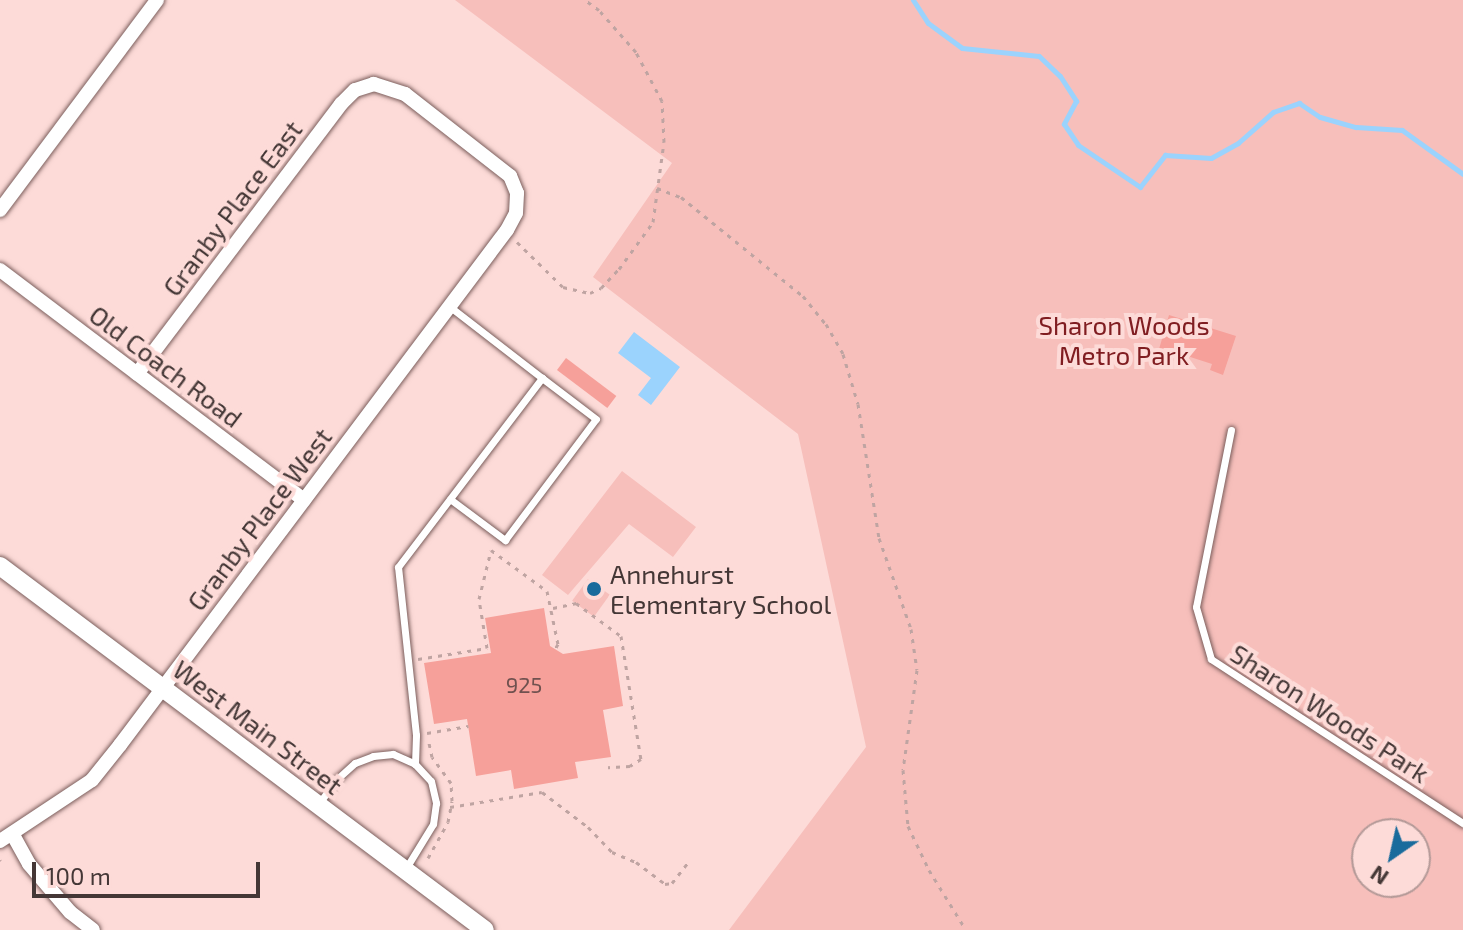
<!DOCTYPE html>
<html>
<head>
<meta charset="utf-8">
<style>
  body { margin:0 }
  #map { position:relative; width:1463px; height:930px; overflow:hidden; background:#fddbd8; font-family:"Exo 2",sans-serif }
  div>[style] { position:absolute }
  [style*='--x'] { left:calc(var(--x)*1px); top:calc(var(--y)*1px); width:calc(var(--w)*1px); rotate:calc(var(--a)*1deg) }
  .green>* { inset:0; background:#f7bfbb; transform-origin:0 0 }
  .water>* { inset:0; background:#9bd3fd }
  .stream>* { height:5px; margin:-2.5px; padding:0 2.5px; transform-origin:2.5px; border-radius:2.5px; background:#9bd3fd }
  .building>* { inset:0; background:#f6a09a; transform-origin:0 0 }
  .path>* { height:3px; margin-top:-1.5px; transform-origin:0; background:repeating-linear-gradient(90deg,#bfa4a2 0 4px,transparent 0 10px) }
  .roads { filter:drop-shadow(0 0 2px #7b5e5c) drop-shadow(0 0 2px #7b5e5c) }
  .service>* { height:7px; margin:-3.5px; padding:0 3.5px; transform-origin:3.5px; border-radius:3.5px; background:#fff }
  .minor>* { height:14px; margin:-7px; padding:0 7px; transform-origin:7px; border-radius:7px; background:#fff }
  .secondary>* { height:18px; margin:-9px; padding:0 9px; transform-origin:9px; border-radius:9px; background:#fff }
  .dots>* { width:22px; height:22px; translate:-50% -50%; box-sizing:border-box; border:4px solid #fddbd8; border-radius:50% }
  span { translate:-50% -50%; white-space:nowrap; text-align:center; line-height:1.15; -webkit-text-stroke:8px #fddbd8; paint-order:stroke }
  .number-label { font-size:22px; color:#70514f }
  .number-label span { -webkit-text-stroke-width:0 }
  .street-label { font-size:26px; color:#443736 }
  .park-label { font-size:26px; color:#801d21 }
  .poi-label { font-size:26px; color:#443736 }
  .left { translate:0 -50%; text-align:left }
  .north { position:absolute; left:1351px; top:818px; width:80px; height:80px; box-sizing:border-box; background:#fddbd8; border:2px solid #b39997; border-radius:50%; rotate:214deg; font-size:22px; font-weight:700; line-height:32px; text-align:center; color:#443736 }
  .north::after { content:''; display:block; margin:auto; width:28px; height:36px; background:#196b9c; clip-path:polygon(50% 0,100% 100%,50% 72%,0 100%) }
  .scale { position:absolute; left:32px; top:862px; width:228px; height:36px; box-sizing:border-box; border:4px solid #443736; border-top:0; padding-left:10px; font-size:24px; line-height:28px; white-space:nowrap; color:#443736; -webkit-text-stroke:6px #fddbd8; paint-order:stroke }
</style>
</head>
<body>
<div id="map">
  <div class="green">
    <i style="clip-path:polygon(evenodd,455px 0,1463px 0,1463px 930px,729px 930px,866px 747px,798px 434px,593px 277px,672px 163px,455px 0,1367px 834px,1415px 834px,1415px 882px,1367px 882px,1367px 834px)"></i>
    <i style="clip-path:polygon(622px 471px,696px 527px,673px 557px,629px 524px,568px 595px,542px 575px)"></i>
    <i style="left:588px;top:579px;width:27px;height:27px;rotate:36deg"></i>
  </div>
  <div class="water">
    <i style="clip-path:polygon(634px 332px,680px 367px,651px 405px,638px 395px,651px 378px,618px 353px)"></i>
  </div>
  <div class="stream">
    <i style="--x:913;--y:0;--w:27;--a:57"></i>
    <i style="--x:928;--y:23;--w:42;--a:36.3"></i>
    <i style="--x:962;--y:48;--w:77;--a:5.9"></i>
    <i style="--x:1039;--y:56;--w:29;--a:44"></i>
    <i style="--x:1060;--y:76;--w:30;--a:57"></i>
    <i style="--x:1076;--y:101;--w:26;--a:118"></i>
    <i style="--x:1064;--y:124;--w:25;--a:56"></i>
    <i style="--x:1078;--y:145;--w:75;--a:34.1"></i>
    <i style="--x:1140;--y:187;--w:41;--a:-52"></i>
    <i style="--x:1165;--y:155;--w:46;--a:3.7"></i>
    <i style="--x:1211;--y:158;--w:31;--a:-29"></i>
    <i style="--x:1238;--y:143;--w:47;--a:-41.5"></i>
    <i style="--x:1273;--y:112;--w:28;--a:-19"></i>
    <i style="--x:1299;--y:103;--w:25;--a:34"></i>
    <i style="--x:1320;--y:117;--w:37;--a:16"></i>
    <i style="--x:1356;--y:127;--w:46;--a:3.7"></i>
    <i style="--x:1402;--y:130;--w:75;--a:35.8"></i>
  </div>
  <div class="building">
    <i style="clip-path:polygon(1169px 315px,1236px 336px,1223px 375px,1210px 370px,1212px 364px,1181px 354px,1178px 362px,1157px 356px)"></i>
    <i style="left:566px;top:358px;width:63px;height:15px;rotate:37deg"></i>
    <i style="clip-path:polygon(544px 608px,550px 646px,563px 654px,614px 646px,623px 706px,603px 710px,611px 757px,575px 762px,578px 778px,514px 789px,511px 770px,476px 776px,467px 719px,434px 724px,424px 663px,491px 653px,485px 618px)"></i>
  </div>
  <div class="path">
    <i style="--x:657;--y:188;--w:26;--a:21"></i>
    <i style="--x:681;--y:197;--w:157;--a:39.1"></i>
    <i style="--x:803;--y:296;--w:36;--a:51"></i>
    <i style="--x:826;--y:324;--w:34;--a:60"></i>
    <i style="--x:843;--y:354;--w:52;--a:73.3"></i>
    <i style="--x:858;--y:404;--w:136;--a:81.1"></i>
    <i style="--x:879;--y:538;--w:96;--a:70.6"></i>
    <i style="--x:911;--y:629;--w:41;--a:81.7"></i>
    <i style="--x:917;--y:670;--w:101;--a:98"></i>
    <i style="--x:903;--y:770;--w:56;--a:84.9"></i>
    <i style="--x:908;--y:826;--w:49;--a:64.5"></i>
    <i style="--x:929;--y:870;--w:70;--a:58.3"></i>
    <i style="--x:517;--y:242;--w:64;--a:44.4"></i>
    <i style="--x:563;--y:287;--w:28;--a:13"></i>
    <i style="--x:590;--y:293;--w:12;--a:-24"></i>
    <i style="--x:601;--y:288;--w:26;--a:-47"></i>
    <i style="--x:619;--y:269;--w:58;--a:-54.1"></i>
    <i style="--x:653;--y:222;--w:81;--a:-82.2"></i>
    <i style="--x:664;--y:142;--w:41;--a:-92.8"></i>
    <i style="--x:662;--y:101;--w:55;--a:-118"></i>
    <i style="--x:636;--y:52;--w:56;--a:-131.4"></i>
    <i style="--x:599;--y:10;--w:17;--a:-144"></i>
    <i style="--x:553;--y:608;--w:24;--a:-12"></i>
    <i style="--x:576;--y:603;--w:56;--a:36.3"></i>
    <i style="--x:621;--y:636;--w:125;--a:80.8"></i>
    <i style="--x:641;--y:759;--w:13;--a:148"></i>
    <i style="--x:630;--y:766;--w:22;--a:177"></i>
    <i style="--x:418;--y:659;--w:70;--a:-9.1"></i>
    <i style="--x:487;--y:648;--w:50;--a:-99.3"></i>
    <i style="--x:479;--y:599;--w:50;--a:-76.2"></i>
    <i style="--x:491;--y:550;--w:69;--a:36.2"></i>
    <i style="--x:547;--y:591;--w:54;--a:78.3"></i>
    <i style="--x:558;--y:644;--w:6;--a:121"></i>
    <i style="--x:427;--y:733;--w:42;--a:-9.7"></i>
    <i style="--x:450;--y:807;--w:93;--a:-9.3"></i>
    <i style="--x:542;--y:792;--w:58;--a:37.3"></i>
    <i style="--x:588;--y:827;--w:35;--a:46"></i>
    <i style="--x:612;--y:852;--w:26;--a:23"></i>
    <i style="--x:636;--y:862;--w:36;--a:37"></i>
    <i style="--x:665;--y:884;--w:7;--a:-8"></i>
    <i style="--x:672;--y:883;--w:29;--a:-52"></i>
    <i style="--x:428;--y:858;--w:41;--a:-60.9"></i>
    <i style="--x:448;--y:822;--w:21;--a:-79"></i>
    <i style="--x:452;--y:801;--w:18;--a:-93"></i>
    <i style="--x:451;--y:783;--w:32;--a:-126"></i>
    <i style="--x:432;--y:757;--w:19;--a:-102"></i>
    <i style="--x:0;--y:860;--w:1;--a:45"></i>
  </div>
  <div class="roads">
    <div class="service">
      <i style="--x:1231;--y:430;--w:180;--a:101.2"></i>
      <i style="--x:1196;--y:607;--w:54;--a:73.9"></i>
      <i style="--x:1211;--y:659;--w:301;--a:33.1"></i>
      <i style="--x:450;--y:499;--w:69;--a:36.7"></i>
      <i style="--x:505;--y:540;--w:151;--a:-53.1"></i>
      <i style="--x:596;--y:419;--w:68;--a:-142.8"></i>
      <i style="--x:415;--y:764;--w:29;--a:-88"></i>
      <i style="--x:416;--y:735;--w:169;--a:-96.1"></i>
      <i style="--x:398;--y:567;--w:238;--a:-52.7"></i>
      <i style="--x:542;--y:378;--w:118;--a:-142.3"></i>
      <i style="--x:320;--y:802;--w:29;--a:-54"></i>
      <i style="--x:337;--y:779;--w:24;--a:-42"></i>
      <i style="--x:355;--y:763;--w:19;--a:-21"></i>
      <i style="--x:373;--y:756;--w:20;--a:-6"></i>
      <i style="--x:393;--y:754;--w:24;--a:24"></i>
      <i style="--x:415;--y:764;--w:23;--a:47"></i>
      <i style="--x:431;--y:781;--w:23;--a:77"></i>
      <i style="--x:436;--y:803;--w:21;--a:98"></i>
      <i style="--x:433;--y:824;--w:52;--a:121.5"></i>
    </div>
    <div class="minor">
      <i style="--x:0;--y:210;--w:262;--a:-53.2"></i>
      <i style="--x:0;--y:270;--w:381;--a:37.1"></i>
      <i style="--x:13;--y:835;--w:33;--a:61"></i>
      <i style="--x:29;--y:864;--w:63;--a:49.5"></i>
      <i style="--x:70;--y:912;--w:29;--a:38"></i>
      <i style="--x:0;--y:841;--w:110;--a:-33.5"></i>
      <i style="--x:92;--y:780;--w:45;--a:-51.3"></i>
      <i style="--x:120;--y:745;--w:644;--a:-53.08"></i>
      <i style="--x:507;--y:230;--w:19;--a:-62"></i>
      <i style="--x:516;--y:213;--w:20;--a:-87"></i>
      <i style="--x:517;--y:193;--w:18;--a:-112"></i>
      <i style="--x:510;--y:176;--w:133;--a:-142"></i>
      <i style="--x:405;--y:94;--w:33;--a:-162"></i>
      <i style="--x:374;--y:84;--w:20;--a:162"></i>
      <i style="--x:355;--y:90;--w:20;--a:135"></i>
      <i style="--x:341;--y:104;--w:338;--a:127.1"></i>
    </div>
    <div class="secondary">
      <i style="--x:0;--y:566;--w:606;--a:36.89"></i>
    </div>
  </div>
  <div class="dots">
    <i style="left:594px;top:589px;background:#196b9c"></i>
  </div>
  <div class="number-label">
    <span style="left:524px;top:685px">925</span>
  </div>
  <div class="street-label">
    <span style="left:232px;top:208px;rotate:-53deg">Granby Place East</span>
    <span style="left:166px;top:366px;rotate:37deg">Old Coach Road</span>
    <span style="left:259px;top:519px;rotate:-53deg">Granby Place West</span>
    <span style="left:1330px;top:713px;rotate:33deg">Sharon Woods Park</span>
    <span style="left:258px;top:727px;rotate:37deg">West Main Street</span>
  </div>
  <div class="park-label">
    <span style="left:1124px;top:340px">Sharon Woods<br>Metro Park</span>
  </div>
  <div class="poi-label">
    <span class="left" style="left:610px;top:589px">Annehurst<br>Elementary School</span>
  </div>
  <div class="north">N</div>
  <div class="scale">100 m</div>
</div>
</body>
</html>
